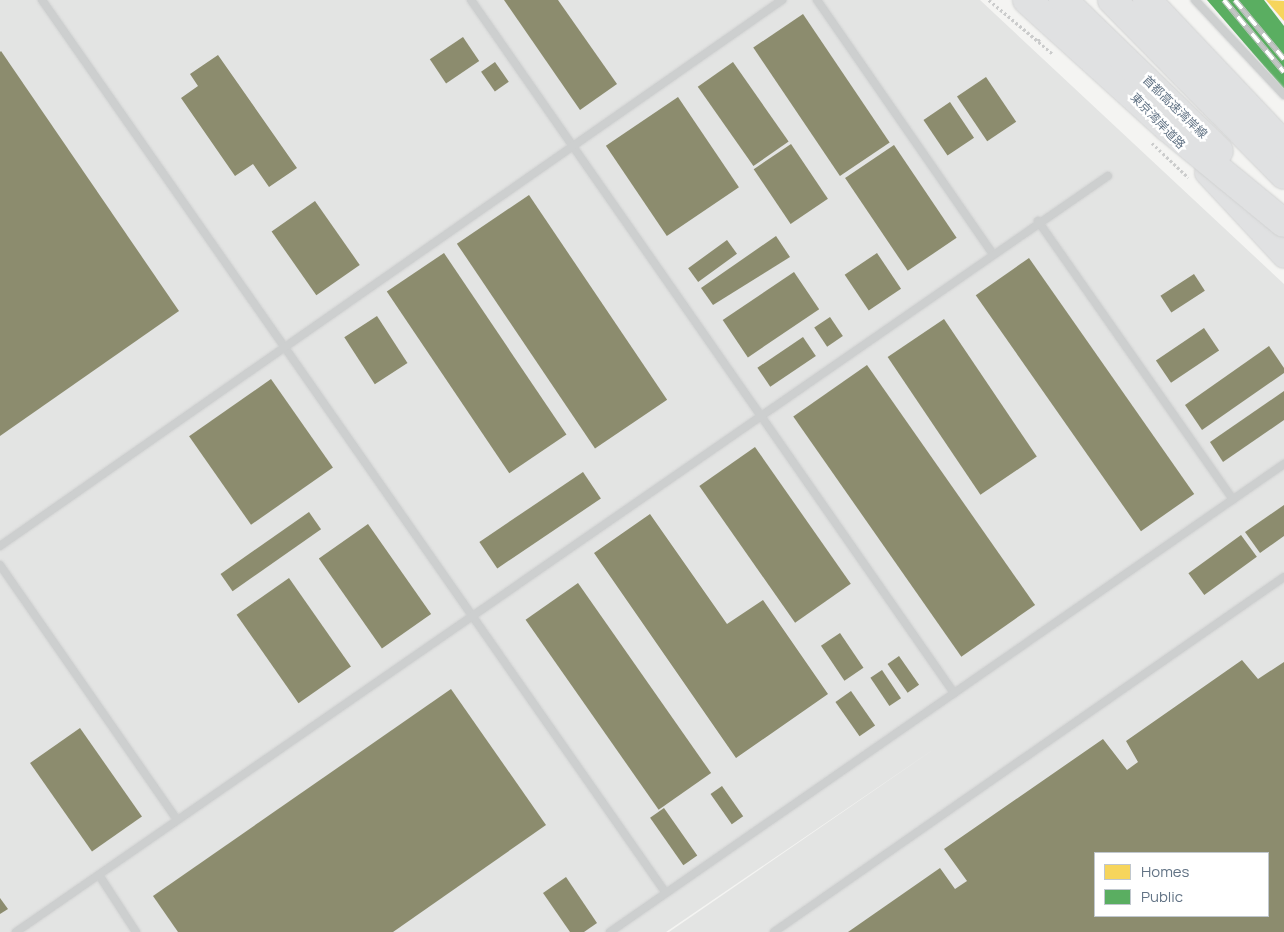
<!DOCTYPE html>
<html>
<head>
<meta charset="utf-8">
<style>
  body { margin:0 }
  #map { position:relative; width:1284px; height:932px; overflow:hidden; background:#f4f4f2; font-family:Manrope,"Noto Sans JP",sans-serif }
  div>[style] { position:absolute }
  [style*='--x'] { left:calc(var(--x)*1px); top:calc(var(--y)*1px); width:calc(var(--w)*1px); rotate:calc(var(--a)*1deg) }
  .built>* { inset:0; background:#e3e4e3 }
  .homes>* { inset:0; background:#f6d55c }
  .public>* { inset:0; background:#5aae61 }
  .industry>* { inset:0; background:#8c8c6e; transform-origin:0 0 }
  .path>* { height:2.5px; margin-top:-1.25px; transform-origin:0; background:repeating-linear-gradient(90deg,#cbcccc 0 2.5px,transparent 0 5px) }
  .roads { filter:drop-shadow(0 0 1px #d1d2d2) drop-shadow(0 0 1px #d1d2d2) }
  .service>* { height:8px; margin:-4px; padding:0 4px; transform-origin:4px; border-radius:4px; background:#cdcfcf }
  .trunk>* { height:25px; margin:-12.5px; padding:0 12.5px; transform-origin:12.5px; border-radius:12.5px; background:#e0e1e2 }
  .motorway>* { height:28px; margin:-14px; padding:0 14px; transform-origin:14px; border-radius:14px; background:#e0e1e2 }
  .rail>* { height:5.5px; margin-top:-2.75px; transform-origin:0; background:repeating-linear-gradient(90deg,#fff 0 11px,#c3c4c5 0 22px); box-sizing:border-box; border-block:1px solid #c3c4c5 }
  .path-bridge>* { height:2.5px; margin-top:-1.25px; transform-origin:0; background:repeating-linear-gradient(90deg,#cbcccc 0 2.5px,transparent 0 5px) }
  .bridges { filter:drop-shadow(0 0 1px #d1d2d2) drop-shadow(0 0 1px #d1d2d2) }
  .motorway-bridge>* { height:28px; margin:-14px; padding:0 14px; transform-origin:14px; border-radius:14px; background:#e0e1e2 }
  span { translate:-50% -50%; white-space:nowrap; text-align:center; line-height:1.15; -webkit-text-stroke:5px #fff; paint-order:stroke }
  .street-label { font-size:12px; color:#627385 }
  .legend { position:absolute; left:1094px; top:852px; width:175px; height:65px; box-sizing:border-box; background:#fff; border:1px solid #c0c7ce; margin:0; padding:6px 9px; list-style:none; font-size:15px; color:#627385 }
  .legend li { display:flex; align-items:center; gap:10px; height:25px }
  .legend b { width:25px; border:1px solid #c0c7ce }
</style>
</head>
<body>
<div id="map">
  <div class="built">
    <i style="clip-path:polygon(evenodd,0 0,980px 0,1284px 284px,1284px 932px,669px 932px,937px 747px,666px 932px,0 932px,0 0,1095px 853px,1268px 853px,1268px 916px,1095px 916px,1095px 853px)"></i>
  </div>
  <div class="homes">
    <i style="clip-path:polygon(1266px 0,1284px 1px,1284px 21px)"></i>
  </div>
  <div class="public">
    <i style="clip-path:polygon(1207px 0,1264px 0,1284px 26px,1284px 89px)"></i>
  </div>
  <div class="industry">
    <i style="clip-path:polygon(504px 0,558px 0,617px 84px,580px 110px)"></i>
    <i style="left:803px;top:14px;width:155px;height:60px;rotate:56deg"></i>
    <i style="left:463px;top:37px;width:29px;height:40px;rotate:56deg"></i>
    <i style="clip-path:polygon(1px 51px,179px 311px,0 436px,0 52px)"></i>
    <i style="clip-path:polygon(218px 55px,297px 168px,269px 187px,253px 164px,235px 176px,181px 98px,198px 86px,190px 74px)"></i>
    <i style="left:495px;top:62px;width:24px;height:17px;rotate:55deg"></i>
    <i style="left:733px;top:62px;width:97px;height:43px;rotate:55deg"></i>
    <i style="left:986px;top:77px;width:54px;height:35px;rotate:56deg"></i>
    <i style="left:678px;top:97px;width:109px;height:87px;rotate:56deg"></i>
    <i style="left:950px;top:102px;width:43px;height:32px;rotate:56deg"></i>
    <i style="left:791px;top:144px;width:66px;height:45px;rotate:56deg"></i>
    <i style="left:894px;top:145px;width:112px;height:59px;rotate:56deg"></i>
    <i style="left:529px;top:195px;width:247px;height:87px;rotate:56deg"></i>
    <i style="left:315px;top:201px;width:78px;height:53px;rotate:55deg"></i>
    <i style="clip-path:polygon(776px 236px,790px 257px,713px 305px,701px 288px)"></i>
    <i style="left:727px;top:240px;width:17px;height:48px;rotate:54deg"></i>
    <i style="left:444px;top:253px;width:219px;height:69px;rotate:56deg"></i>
    <i style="left:877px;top:253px;width:43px;height:39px;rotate:56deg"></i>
    <i style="left:1029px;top:258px;width:288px;height:65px;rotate:55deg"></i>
    <i style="left:794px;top:272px;width:45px;height:86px;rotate:56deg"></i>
    <i style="left:1194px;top:274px;width:20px;height:40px;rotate:57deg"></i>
    <i style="left:377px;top:316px;width:56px;height:39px;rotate:57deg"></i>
    <i style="left:830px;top:317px;width:23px;height:19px;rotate:56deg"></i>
    <i style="left:944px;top:319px;width:166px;height:68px;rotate:56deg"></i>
    <i style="left:1204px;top:328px;width:27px;height:58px;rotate:56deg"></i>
    <i style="left:803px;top:337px;width:23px;height:55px;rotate:56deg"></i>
    <i style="clip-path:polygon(1269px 346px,1284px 368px,1284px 373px,1202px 430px,1185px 405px)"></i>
    <i style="left:867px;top:365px;width:293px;height:90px;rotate:55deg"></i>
    <i style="left:271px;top:379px;width:108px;height:100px;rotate:55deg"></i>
    <i style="clip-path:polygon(1284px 391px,1284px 420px,1223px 462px,1210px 442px)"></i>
    <i style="left:755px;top:447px;width:167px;height:68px;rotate:55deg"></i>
    <i style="left:583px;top:472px;width:32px;height:125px;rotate:56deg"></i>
    <i style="clip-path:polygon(1284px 505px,1284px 536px,1260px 553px,1245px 532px)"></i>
    <i style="left:309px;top:512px;width:21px;height:108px;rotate:55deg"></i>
    <i style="clip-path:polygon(650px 514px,727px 624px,763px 600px,828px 694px,736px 758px,594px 553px)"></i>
    <i style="left:368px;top:524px;width:110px;height:60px;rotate:55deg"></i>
    <i style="left:1241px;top:535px;width:27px;height:65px;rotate:54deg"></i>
    <i style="left:289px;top:578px;width:108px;height:64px;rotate:55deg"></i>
    <i style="left:578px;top:583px;width:232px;height:64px;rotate:55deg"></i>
    <i style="left:840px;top:633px;width:42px;height:23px;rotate:56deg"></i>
    <i style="left:899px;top:656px;width:35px;height:14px;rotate:55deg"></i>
    <i style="clip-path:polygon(evenodd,1242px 660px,1258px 679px,1284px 662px,1284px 932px,848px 932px,940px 868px,955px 889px,967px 881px,944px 849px,1103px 739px,1127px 770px,1138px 762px,1126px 741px,1242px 660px,1095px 853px,1268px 853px,1268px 916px,1095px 916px,1095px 853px)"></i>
    <i style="left:882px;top:670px;width:34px;height:14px;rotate:56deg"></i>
    <i style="clip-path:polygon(451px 689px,546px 825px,393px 932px,178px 932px,153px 896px)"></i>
    <i style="left:851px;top:691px;width:42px;height:19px;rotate:55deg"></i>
    <i style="left:80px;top:728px;width:108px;height:61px;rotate:55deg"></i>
    <i style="left:722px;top:786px;width:37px;height:14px;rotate:55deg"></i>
    <i style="left:664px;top:808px;width:58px;height:17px;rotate:55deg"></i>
    <i style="clip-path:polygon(566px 877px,597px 923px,584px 932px,570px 932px,543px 893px)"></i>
    <i style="clip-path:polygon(0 898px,8px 909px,0 914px)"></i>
  </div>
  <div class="path">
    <i style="--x:989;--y:0;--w:84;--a:40.2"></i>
    <i style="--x:1152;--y:143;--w:50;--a:43.4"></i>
  </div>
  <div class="roads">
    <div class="service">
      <i style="--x:42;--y:0;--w:1089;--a:55.06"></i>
      <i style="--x:471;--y:0;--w:845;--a:55.12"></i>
      <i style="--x:817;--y:0;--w:308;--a:55.3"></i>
      <i style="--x:1195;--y:0;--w:130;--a:46.9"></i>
      <i style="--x:1038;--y:221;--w:340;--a:55"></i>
      <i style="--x:0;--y:546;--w:954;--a:-34.92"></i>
      <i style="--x:0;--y:565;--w:310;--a:55.2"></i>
      <i style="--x:99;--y:875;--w:68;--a:57"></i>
      <i style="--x:16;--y:932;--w:1328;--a:-34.7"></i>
      <i style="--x:610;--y:932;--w:821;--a:-34.77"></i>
      <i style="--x:774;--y:932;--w:621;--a:-34.84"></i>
    </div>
    <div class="trunk">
      <i style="--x:1207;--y:172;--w:113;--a:47.1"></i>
    </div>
    <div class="motorway">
      <i style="--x:1112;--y:0;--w:245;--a:45.5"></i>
      <i style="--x:1147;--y:0;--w:199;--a:46.6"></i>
    </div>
  </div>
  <div class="rail">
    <i style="--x:1224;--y:0;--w:94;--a:50.2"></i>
    <i style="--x:1235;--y:0;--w:77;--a:50.3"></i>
  </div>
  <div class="path-bridge">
    <i style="--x:989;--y:0;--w:64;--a:39.9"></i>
    <i style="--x:1038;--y:41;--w:4;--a:-56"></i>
  </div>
  <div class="bridges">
    <div class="motorway-bridge">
      <i style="--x:1027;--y:0;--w:189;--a:42.2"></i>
      <i style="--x:1167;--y:127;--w:151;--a:39.4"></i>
      <i style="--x:1063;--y:0;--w:217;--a:44.1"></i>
    </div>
  </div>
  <div class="street-label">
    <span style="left:1175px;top:107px;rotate:44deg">首都高速湾岸線</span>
    <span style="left:1158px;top:121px;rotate:46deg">東京湾岸道路</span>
  </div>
  <ul class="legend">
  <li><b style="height:14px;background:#f6d55c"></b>Homes</li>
  <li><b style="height:14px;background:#5aae61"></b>Public</li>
  </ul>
</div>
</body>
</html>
